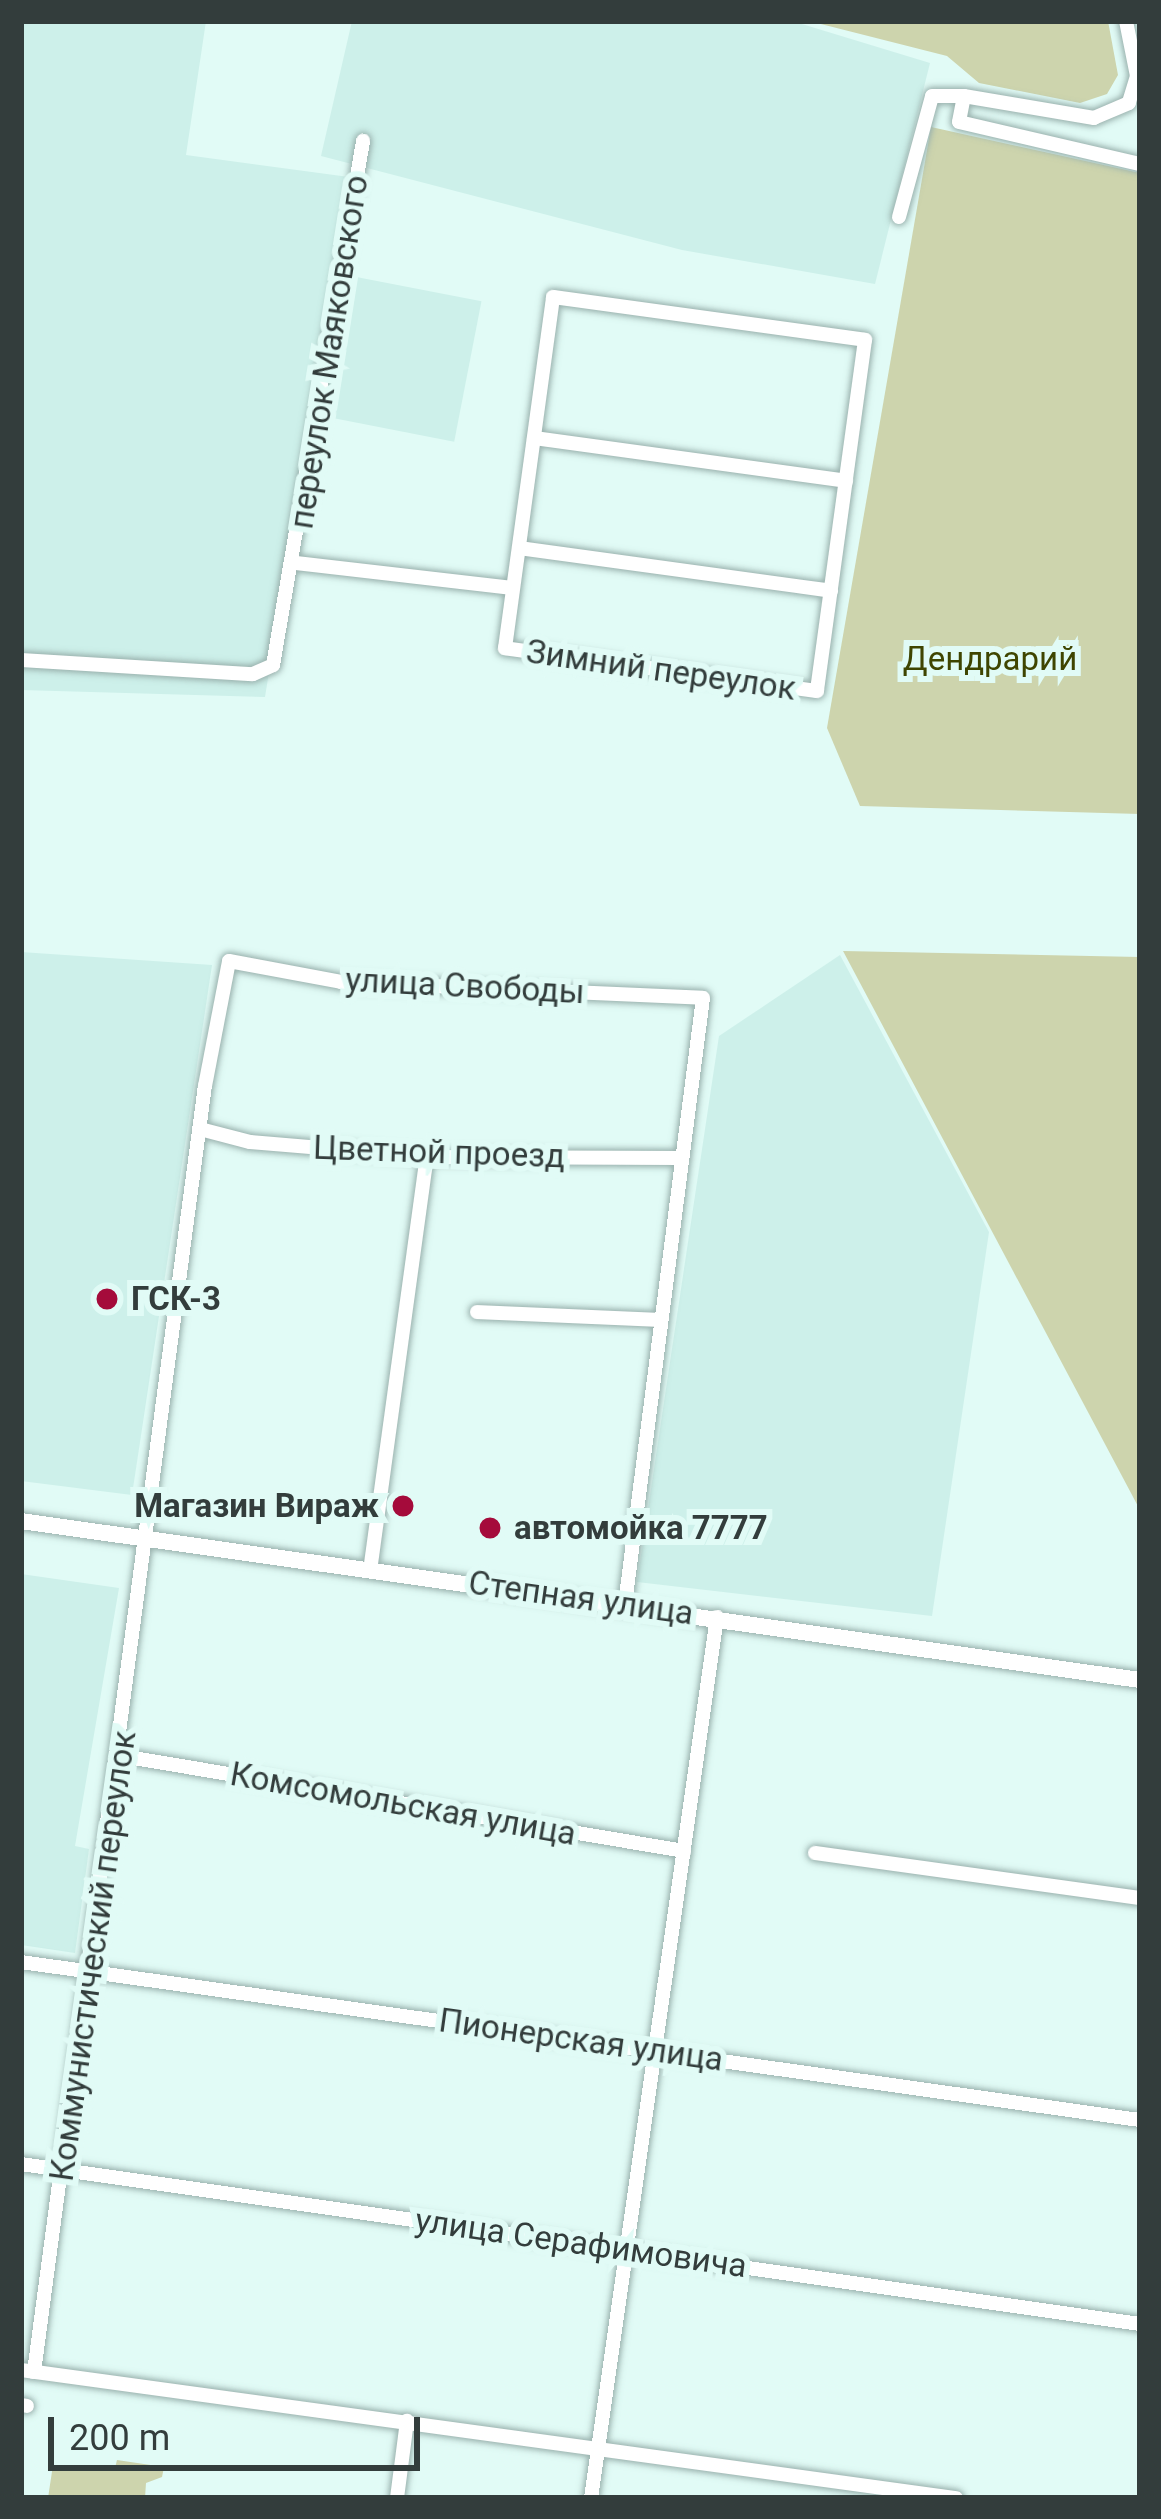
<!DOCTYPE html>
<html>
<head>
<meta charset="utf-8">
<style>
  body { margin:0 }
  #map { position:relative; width:1161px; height:2519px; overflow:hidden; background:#e1fbf6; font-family:Roboto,sans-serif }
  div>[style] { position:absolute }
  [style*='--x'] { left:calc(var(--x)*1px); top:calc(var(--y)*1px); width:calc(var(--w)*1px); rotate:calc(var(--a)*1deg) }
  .built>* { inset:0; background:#cdf0ea; transform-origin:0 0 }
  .green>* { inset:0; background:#cdd4ad }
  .roads { filter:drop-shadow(0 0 3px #99b1ad) drop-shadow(0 0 3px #99b1ad) }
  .minor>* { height:14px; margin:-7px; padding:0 7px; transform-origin:7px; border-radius:7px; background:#fff }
  .major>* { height:16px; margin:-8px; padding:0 8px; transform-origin:8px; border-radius:8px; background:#fff }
  .dots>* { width:33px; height:33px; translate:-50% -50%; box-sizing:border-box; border:6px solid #e1fbf6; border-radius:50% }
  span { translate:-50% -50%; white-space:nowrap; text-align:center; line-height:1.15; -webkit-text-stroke:12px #e1fbf6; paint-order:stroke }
  .street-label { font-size:33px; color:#333d3c }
  .park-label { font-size:33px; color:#3f4501 }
  .poi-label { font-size:33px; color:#333d3c; font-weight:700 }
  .left { translate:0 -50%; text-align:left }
  .right { translate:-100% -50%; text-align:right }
  .frame { position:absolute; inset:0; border:24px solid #333d3c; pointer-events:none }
  .scale { position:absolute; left:48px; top:2417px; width:372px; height:54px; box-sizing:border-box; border:6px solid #333d3c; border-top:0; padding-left:15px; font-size:36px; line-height:42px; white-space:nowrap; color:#333d3c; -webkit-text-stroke:9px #e1fbf6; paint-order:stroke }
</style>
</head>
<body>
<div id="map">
  <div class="built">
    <i style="clip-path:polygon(21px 21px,206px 21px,186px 155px,349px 177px,265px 697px,21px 690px)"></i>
    <i style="clip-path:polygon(352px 21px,792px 21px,930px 63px,875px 284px,682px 250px,321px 156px)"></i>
    <i style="left:346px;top:275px;width:138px;height:143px;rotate:11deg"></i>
    <i style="clip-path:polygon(21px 952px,212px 965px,132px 1495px,21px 1481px)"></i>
    <i style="clip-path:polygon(840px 955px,989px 1232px,932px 1616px,637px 1582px,719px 1036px)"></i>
    <i style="clip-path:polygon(21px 1574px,119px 1588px,75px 1846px,89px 1849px,75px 1953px,21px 1945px)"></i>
  </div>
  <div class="green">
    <i style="clip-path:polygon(809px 21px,1108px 21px,1118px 75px,1107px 94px,1080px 103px,979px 83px,947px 56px)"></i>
    <i style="clip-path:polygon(931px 127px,1140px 173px,1140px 814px,860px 806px,827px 728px)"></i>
    <i style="clip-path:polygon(843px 951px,1140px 957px,1140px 1510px)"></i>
    <i style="clip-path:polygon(117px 2460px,164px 2467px,162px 2477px,146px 2483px,145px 2498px,48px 2498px,53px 2465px,115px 2468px)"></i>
  </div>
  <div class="roads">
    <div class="minor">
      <i style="--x:1126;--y:21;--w:56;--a:78.7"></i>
      <i style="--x:1137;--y:76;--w:28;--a:107"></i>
      <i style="--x:1129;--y:103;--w:38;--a:157"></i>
      <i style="--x:1094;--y:118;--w:132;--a:-170.4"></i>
      <i style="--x:964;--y:96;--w:26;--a:101"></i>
      <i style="--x:959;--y:122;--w:186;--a:13.1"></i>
      <i style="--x:899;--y:217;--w:125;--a:-74.7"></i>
      <i style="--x:932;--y:96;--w:32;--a:0"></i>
      <i style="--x:553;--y:297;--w:315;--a:7.8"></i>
      <i style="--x:865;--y:340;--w:354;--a:97.8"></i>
      <i style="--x:817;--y:691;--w:315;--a:-172.2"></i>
      <i style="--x:505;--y:648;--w:354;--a:-82.2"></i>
      <i style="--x:534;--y:438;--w:315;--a:7.8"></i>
      <i style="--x:519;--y:548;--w:315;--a:7.8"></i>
      <i style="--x:296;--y:563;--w:218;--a:6.6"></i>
      <i style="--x:21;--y:660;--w:232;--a:3.5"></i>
      <i style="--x:253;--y:674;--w:22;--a:-24"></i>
      <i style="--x:273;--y:665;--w:532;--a:-80.25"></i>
      <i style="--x:200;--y:1129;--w:52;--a:14.6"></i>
      <i style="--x:250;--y:1142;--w:178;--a:4.8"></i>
      <i style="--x:427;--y:1157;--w:253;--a:0.2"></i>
      <i style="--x:477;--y:1312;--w:183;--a:2.5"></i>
      <i style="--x:370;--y:1571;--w:418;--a:-82.2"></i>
      <i style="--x:122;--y:1756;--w:570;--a:9.59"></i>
      <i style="--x:815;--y:1853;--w:328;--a:7.9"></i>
      <i style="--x:21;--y:1962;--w:1130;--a:8.04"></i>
      <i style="--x:21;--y:2164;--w:1130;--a:8.14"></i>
      <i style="--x:21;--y:2370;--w:944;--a:7.8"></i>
      <i style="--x:34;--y:2372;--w:1297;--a:-82.43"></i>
      <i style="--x:205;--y:1086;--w:127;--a:-79.1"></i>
      <i style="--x:229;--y:961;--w:114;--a:10.6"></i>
      <i style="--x:341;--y:982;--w:362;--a:2.5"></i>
      <i style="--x:703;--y:998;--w:611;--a:97.33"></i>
      <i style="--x:21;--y:2405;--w:6;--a:9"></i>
      <i style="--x:397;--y:2498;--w:78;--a:-82.6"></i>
      <i style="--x:591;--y:2498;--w:890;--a:-81.86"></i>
    </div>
    <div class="major">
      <i style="--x:21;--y:1521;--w:1130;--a:8.09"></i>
    </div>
  </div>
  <div class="dots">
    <i style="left:107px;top:1299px;background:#a50b3b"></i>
    <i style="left:403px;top:1506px;background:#a50b3b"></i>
    <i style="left:490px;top:1528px;background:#a50b3b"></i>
  </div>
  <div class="street-label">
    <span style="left:329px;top:352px;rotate:-81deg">переулок Маяковского</span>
    <span style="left:661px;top:670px;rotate:8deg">Зимний переулок</span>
    <span style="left:465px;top:986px;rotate:3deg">улица Свободы</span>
    <span style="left:439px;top:1152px;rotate:2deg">Цветной проезд</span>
    <span style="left:581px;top:1598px;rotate:8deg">Степная улица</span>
    <span style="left:403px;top:1804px;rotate:10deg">Комсомольская улица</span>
    <span style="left:93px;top:1956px;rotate:-82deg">Коммунистический переулок</span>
    <span style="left:581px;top:2040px;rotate:8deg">Пионерская улица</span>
    <span style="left:581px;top:2243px;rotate:8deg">улица Серафимовича</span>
  </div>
  <div class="park-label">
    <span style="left:990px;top:659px">Дендрарий</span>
  </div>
  <div class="poi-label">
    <span class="left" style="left:131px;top:1299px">ГСК-3</span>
    <span class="right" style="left:379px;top:1506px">Магазин Вираж</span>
    <span class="left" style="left:514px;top:1528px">автомойка 7777</span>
  </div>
  <div class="frame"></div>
  <div class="scale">200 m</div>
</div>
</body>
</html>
